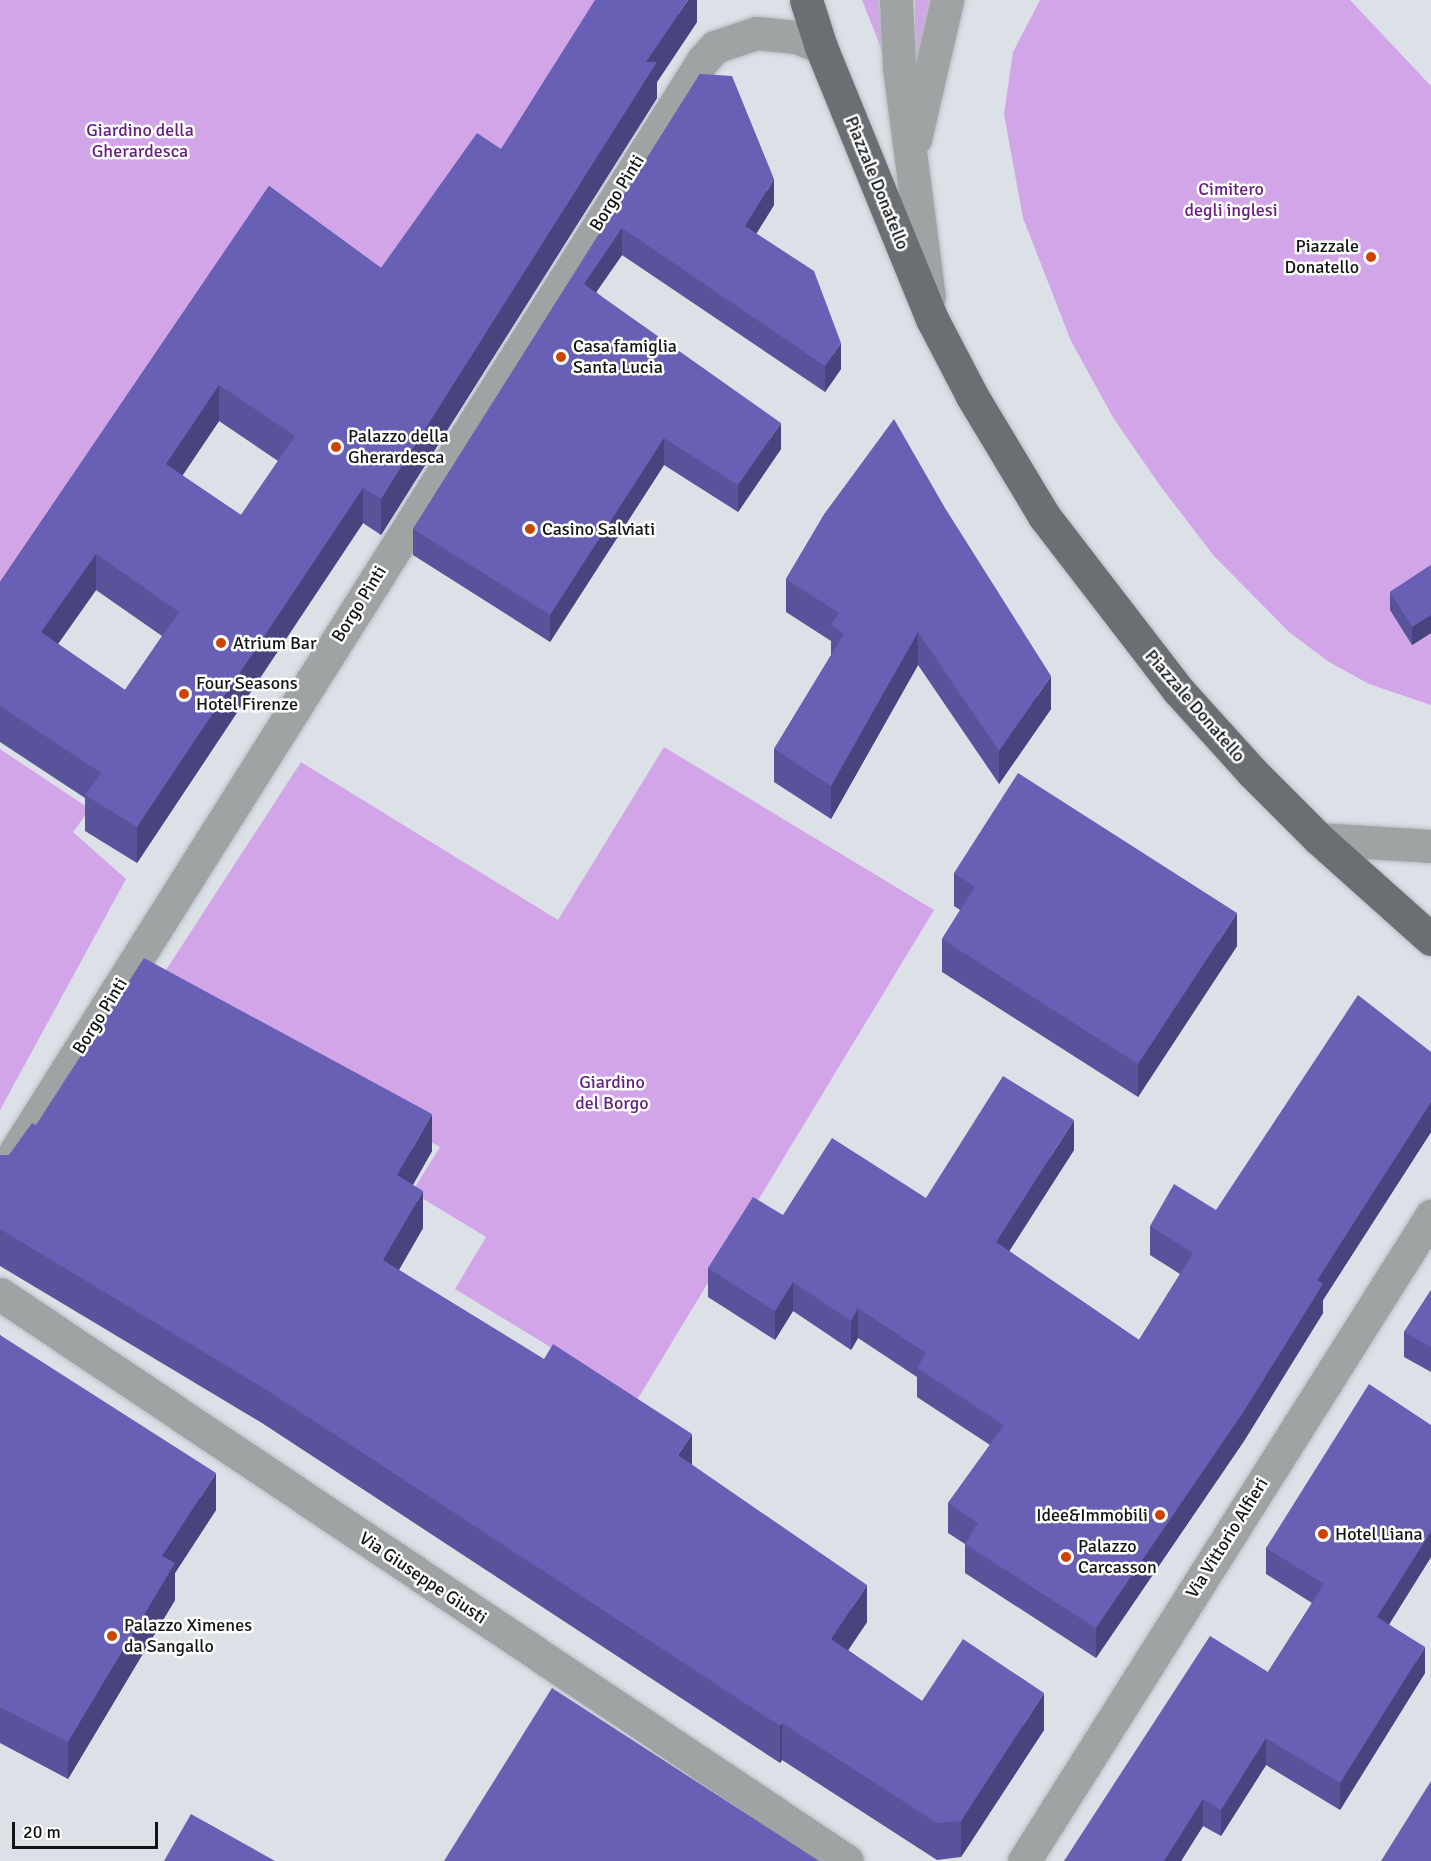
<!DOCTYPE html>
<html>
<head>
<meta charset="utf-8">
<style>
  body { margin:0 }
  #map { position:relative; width:1431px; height:1861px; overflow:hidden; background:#dce1e8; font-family:Signika,sans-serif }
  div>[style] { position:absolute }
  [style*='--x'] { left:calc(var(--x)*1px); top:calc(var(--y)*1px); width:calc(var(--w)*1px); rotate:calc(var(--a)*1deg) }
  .green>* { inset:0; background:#d2a5e8 }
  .roads { filter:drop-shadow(0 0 2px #b8bcc2) drop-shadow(0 0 2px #b8bcc2) }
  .minor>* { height:33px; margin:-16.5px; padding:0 16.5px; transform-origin:16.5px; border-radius:16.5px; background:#9fa3a4 }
  .major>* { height:33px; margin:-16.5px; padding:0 16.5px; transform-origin:16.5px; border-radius:16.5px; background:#696f72 }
  .wall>* { inset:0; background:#59539b }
  .shaded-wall>* { inset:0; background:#49437e }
  .building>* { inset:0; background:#6860b4 }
  .dots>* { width:16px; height:16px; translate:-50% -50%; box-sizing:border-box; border:3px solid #fff; border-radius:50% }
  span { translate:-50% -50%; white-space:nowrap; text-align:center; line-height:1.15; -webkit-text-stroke:5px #fff; paint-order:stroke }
  .park-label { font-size:18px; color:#631e7e }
  .street-label { font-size:18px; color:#121416 }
  .poi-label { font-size:18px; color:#121416 }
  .right { translate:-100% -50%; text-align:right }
  .left { translate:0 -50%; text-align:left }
  .scale { position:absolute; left:12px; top:1822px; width:146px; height:27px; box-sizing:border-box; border:3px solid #121416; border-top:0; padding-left:8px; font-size:18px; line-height:21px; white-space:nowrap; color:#121416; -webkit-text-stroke:4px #fff; paint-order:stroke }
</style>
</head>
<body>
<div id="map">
  <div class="green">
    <i style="clip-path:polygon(0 0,610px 0,495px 171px,376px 290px,0 605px)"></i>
    <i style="clip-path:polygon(862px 0,879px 0,889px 68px)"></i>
    <i style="clip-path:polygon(915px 0,933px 0,915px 68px)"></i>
    <i style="clip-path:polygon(1040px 0,1350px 0,1431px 86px,1431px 705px,1369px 684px,1329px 662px,1289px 632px,1214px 556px,1161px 487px,1114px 419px,1071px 341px,1023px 218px,1004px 114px,1013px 52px)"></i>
    <i style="clip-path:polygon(664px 747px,934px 910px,637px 1400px,455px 1289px,486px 1237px,412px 1192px,440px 1147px,153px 990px,301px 762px,558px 920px)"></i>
    <i style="clip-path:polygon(0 749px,90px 809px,73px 832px,126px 879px,0 1110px)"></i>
  </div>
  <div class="roads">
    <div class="minor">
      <i style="--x:896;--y:0;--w:67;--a:87.4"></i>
      <i style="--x:899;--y:67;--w:232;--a:82.6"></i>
      <i style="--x:915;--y:139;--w:143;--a:-77"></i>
      <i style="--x:1319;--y:839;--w:112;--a:3.6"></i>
      <i style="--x:0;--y:1176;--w:1319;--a:-57.79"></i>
      <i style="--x:703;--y:60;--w:18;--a:-47"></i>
      <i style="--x:715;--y:47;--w:43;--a:-18.9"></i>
      <i style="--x:756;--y:33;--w:41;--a:5.6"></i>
      <i style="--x:797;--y:37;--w:26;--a:23"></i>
      <i style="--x:0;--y:1294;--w:1019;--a:33.8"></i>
      <i style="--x:1024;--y:1861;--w:763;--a:-57.75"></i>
    </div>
    <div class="major">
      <i style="--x:806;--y:0;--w:49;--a:72.3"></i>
      <i style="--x:821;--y:47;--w:294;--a:67.8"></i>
      <i style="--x:932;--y:319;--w:87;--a:62.5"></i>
      <i style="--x:972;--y:396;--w:140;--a:59"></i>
      <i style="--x:1044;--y:516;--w:220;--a:52.4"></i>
      <i style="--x:1178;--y:690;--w:110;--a:47.9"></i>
      <i style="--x:1252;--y:772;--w:95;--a:45"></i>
      <i style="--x:1319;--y:839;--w:150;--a:41.8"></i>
    </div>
  </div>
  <div class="wall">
    <i style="clip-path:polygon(evenodd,697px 0,697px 22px,657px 82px,657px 98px,381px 535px,363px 523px,137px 863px,85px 831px,85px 798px,0 742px,0 582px,269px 186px,381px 268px,501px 149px,697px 0,219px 421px,278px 461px,241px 515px,182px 476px,219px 421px,697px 0,96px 590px,162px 636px,125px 690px,58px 644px,96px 590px)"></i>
    <i style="clip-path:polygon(700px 74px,774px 205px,756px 234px,841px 369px,825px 392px,622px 255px,596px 292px,781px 449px,738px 512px,664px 465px,550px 642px,413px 555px,413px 529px)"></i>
    <i style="clip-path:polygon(825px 513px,1051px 709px,999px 784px,918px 665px,831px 819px,774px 782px,774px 749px,831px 655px,831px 641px,786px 612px,786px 579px)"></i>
    <i style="clip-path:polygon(1431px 565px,1431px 633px,1412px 645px,1390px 610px,1390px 592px)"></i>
    <i style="clip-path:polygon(954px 873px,1237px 946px,1138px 1097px,942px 972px,942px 939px,960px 910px,954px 906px)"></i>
    <i style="clip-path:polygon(1431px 1052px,1431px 1132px,1323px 1300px,1323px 1313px,1244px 1441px,1096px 1658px,965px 1573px,965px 1544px,948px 1533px,948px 1503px,990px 1445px,917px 1397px,917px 1377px,858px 1338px,851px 1350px,793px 1311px,775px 1340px,708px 1297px,708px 1268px,783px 1215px,926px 1198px,1074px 1150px,1009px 1251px,1139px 1340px,1180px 1274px,1150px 1255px,1150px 1226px,1216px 1210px)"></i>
    <i style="clip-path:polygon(36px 1125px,432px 1151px,413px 1185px,423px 1228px,399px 1270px,692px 1465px,867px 1622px,848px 1650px,922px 1701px,1044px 1730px,961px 1857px,937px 1860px,782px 1760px,780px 1763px,262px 1423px,0 1266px,0 1155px,9px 1155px)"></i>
    <i style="clip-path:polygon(1431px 1290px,1431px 1372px,1404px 1357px,1404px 1332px)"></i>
    <i style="clip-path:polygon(0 1335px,216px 1510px,175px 1573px,175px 1600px,68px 1779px,0 1743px)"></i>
    <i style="clip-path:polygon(1431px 1425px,1431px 1557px,1389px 1624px,1425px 1673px,1340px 1810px,1266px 1765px,1221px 1836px,1203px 1826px,1181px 1861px,1064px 1861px,1268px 1672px,1312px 1603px,1266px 1574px,1266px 1548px)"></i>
  </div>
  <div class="shaded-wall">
    <i style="clip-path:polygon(688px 0,697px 0,697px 22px,657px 82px,657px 98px,381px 535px,381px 499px,646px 62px)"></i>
    <i style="clip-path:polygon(774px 179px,774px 205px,745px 252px,745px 226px)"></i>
    <i style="clip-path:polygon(622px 228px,622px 255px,584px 310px,584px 284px)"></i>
    <i style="clip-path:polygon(841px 343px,841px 369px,825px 392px,825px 366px)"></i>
    <i style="clip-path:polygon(219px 385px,219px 421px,166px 500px,166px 464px)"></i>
    <i style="clip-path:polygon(781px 423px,781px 449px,738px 512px,738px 485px)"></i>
    <i style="clip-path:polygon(664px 438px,664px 465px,550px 642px,550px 615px)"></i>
    <i style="clip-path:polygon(363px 488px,363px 523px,137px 863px,137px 827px)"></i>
    <i style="clip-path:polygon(96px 554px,96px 590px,41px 668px,41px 632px)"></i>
    <i style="clip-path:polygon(1431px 615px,1431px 633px,1412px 645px,1412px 627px)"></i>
    <i style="clip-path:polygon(918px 632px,918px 665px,831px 819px,831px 786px)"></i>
    <i style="clip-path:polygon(1051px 676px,1051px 709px,999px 784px,999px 751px)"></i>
    <i style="clip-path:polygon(1237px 913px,1237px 946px,1138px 1097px,1138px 1064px)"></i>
    <i style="clip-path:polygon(1431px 1102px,1431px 1132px,1323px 1300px,1323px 1313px,1244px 1441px,1096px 1658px,1096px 1628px)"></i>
    <i style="clip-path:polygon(432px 1114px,432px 1151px,397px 1212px,397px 1175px)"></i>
    <i style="clip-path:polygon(1074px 1120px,1074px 1150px,996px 1272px,996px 1242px)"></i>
    <i style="clip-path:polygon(423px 1191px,423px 1228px,383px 1297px,383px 1260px)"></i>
    <i style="clip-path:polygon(793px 1282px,793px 1311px,775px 1340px,775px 1311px)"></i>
    <i style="clip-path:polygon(858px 1308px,858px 1338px,851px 1350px,851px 1321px)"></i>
    <i style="clip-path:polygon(692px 1434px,692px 1471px,678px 1455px)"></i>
    <i style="clip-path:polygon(216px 1473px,216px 1510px,175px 1573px,175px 1600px,68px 1779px,68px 1742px,162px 1556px)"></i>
    <i style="clip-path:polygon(1431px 1531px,1431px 1557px,1377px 1644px,1377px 1617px)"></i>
    <i style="clip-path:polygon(867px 1585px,867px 1622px,831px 1676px,831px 1639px)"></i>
    <i style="clip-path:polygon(1425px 1647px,1425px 1673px,1340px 1810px,1340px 1783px)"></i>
    <i style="clip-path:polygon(1044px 1693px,1044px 1730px,961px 1857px,961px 1821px)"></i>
    <i style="clip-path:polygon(782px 1723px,782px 1760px,780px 1763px,780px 1726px)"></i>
    <i style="clip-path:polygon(1266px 1738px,1266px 1765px,1221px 1836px,1221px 1810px)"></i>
    <i style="clip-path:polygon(1203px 1799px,1203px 1826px,1181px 1861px,1164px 1861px)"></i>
  </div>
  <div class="building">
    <i style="clip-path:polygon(evenodd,595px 0,688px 0,646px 62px,657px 62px,381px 499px,363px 488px,137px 827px,85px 795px,101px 773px,0 706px,0 582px,269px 186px,381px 268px,477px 133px,501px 149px,595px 0,219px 385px,295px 436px,241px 515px,166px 464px,219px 385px,595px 0,96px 554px,179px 612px,125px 690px,41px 632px,96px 554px)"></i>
    <i style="clip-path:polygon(700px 74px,732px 76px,774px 179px,745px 226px,814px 271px,841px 343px,825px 366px,622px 228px,584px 284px,781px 423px,738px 485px,664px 438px,550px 615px,413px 529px)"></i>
    <i style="clip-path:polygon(894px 419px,945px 508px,1051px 676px,999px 751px,918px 632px,831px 786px,774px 749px,844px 634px,831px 625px,839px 613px,786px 579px,825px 513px)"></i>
    <i style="clip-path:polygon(1431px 565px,1431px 615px,1412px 627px,1390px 592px)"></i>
    <i style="clip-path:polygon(1018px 773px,1237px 913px,1138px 1064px,942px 939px,975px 887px,954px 873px)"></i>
    <i style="clip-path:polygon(144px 958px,432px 1114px,397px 1175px,423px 1191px,383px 1260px,544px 1359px,553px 1344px,692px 1434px,678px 1455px,867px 1585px,831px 1639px,922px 1701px,963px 1639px,1044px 1693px,961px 1821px,937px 1823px,782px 1723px,780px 1726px,262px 1387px,0 1229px,0 1155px,9px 1155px,32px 1123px,36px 1125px)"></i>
    <i style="clip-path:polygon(1358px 995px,1431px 1052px,1431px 1102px,1317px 1280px,1323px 1284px,1244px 1411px,1096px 1628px,965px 1544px,978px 1523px,948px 1503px,1004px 1425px,917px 1368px,926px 1353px,858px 1308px,851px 1321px,793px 1282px,775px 1311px,708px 1268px,753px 1197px,783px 1215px,832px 1138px,926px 1198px,1003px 1076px,1074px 1120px,996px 1242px,1139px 1340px,1193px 1253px,1150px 1226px,1174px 1184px,1216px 1210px)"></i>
    <i style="clip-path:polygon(1431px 1290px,1431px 1347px,1404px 1332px)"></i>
    <i style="clip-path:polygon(0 1335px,216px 1473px,162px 1556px,175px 1563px,68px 1742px,0 1707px)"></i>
    <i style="clip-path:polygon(1369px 1384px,1431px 1425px,1431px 1531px,1377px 1617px,1425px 1647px,1340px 1783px,1266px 1738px,1221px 1810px,1203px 1799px,1164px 1861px,1064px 1861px,1210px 1636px,1268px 1672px,1324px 1584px,1266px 1548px)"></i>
    <i style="clip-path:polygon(552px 1688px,819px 1861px,444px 1861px)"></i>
    <i style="clip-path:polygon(1431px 1781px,1431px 1861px,1381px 1861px)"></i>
    <i style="clip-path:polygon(191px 1814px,275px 1861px,164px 1861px)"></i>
  </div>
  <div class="dots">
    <i style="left:1371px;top:257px;background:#cb4500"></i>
    <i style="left:561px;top:357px;background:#cb4500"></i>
    <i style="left:336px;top:447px;background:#cb4500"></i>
    <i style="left:530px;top:529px;background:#cb4500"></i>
    <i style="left:221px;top:643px;background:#cb4500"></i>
    <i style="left:184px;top:694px;background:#cb4500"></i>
    <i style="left:1160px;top:1515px;background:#cb4500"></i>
    <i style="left:1323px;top:1534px;background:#cb4500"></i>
    <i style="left:1066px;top:1557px;background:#cb4500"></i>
    <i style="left:112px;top:1636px;background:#cb4500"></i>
  </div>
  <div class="park-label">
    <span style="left:140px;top:141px">Giardino della<br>Gherardesca</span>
    <span style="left:1231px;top:200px">Cimitero<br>degli inglesi</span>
    <span style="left:612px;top:1093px">Giardino<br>del Borgo</span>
  </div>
  <div class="street-label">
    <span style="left:877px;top:183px;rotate:68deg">Piazzale Donatello</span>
    <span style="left:617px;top:193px;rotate:-58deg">Borgo Pinti</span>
    <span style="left:359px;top:604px;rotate:-58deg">Borgo Pinti</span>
    <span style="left:1195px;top:706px;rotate:49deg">Piazzale Donatello</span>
    <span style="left:100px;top:1016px;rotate:-58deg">Borgo Pinti</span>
    <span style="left:1227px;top:1538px;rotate:-58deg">Via Vittorio Alfieri</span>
    <span style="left:423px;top:1578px;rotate:34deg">Via Giuseppe Giusti</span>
  </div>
  <div class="poi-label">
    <span class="right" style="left:1359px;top:257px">Piazzale<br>Donatello</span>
    <span class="left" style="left:573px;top:357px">Casa famiglia<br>Santa Lucia</span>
    <span class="left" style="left:348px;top:447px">Palazzo della<br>Gherardesca</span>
    <span class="left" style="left:542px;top:529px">Casino Salviati</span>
    <span class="left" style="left:233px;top:643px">Atrium Bar</span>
    <span class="left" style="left:196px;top:694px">Four Seasons<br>Hotel Firenze</span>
    <span class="right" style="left:1148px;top:1515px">Idee&amp;Immobili</span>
    <span class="left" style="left:1335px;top:1534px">Hotel Liana</span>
    <span class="left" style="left:1078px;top:1557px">Palazzo<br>Carcasson</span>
    <span class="left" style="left:124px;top:1636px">Palazzo Ximenes<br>da Sangallo</span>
  </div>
  <div class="scale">20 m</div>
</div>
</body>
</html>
